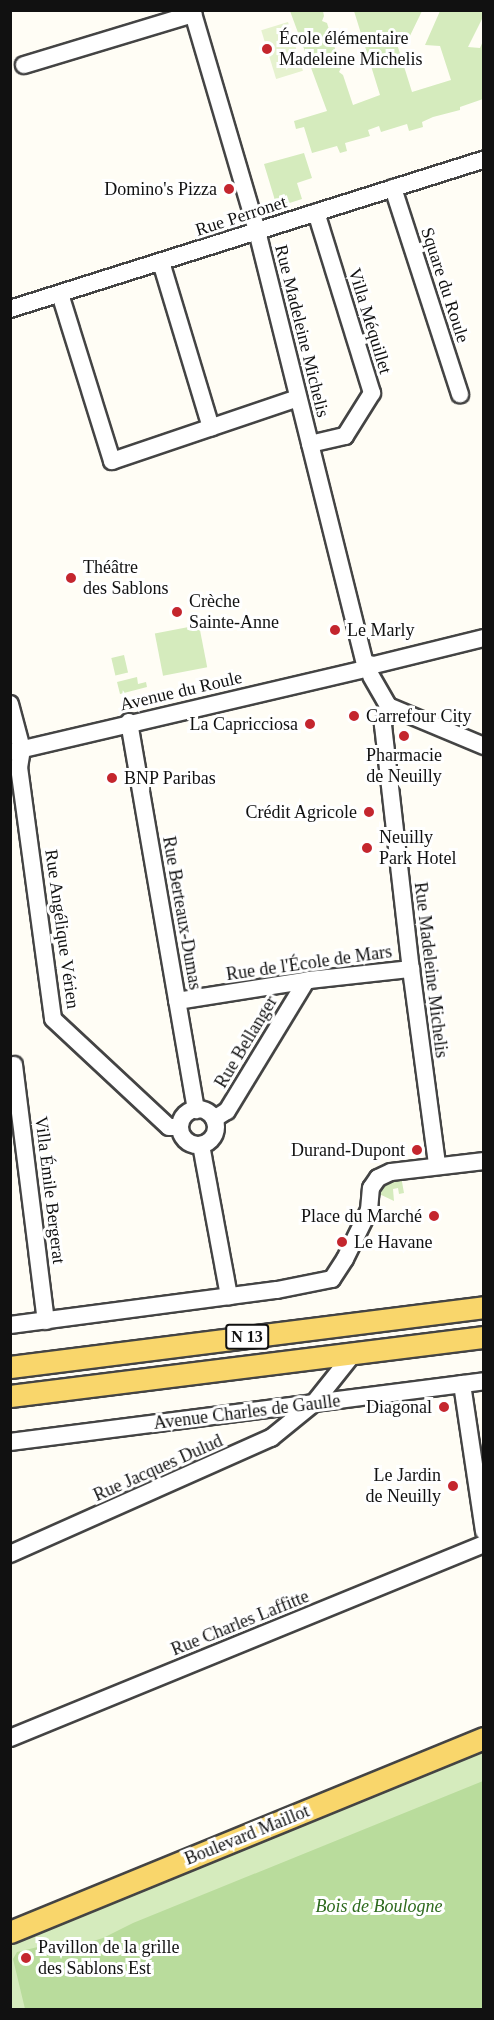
<!DOCTYPE html>
<meta charset="utf-8">
<style>
body{margin:0}
#map{position:relative;width:494px;height:2020px;overflow:hidden;background:#fffdf5;font-family:"Times New Roman",serif}
div>[style]{position:absolute}
.green>*{inset:0;background:#d5ebbd;transform-origin:0 0}
.forest>*{inset:0;background:#b9dc9c}
.pitch>*{inset:0;background:#e6f2cf;transform-origin:0 0}
.roads{filter:drop-shadow(2px 0 #444) drop-shadow(-2px 0 #444) drop-shadow(0 2px #444) drop-shadow(0 -2px #444)}
.minor>*{height:16px;margin:-8px;padding:0 8px;transform-origin:8px;border-radius:8px;background:#fff}
.minor>.ring{margin:-8px;padding:0;box-sizing:content-box;background:none;border:16px solid #fff;border-radius:50%}
.major>*{height:21px;margin:-10.5px;padding:0 10.5px;transform-origin:10.5px;border-radius:10.5px;background:#f9d66b}
.dots>*{width:16px;height:16px;translate:-50% -50%;box-sizing:border-box;border:3px solid #fff;border-radius:50%}
span{translate:-50% -50%;white-space:nowrap;text-align:center;line-height:1.15;-webkit-text-stroke:6px #fff;paint-order:stroke}
.shield-label span{padding:2px 4px;background:#fff;border:2px solid;border-radius:4px;-webkit-text-stroke-width:0}
.shield-label{font-size:16px;color:#111;font-weight:700}
.poi-label{font-size:18px;color:#111}
.left{translate:0 -50%;text-align:left}
.right{translate:-100% -50%;text-align:right}
.street-label{font-size:18px;color:#111}
.park-label{font-size:18px;color:#2f6b1f;font-style:italic}
.frame{position:absolute;inset:0;border:12px solid #111;pointer-events:none}
</style>
<div id="map">
<div class="green">
<i style="clip-path:polygon(290px 11px,323px 11px,324px 16px,322px 21px,327px 23px,341px 68px,339px 72px,343px 75px,353px 105px,380px 95px,354px 11px,422px 11px,406px 44px,397px 44px,412px 92px,451px 80px,440px 46px,425px 45px,440px 11px,483px 11px,483px 17px,468px 47px,480px 48px,483px 41px,483px 99px,460px 107px,460px 110px,433px 117px,422px 122px,423px 127px,409px 131px,407px 124px,381px 132px,379px 126px,368px 130px,370px 136px,345px 143px,347px 151px,340px 153px,337px 146px,312px 153px,304px 127px,296px 129px,294px 121px,327px 111px)"></i>
<i style="clip-path:polygon(304px 153px,312px 178px,297px 183px,302px 199px,277px 207px,264px 164px)"></i>
<i style="left:199px;top:625px;width:43px;height:45px;rotate:79deg"></i>
<i style="left:124px;top:655px;width:18px;height:13px;rotate:77deg"></i>
<i style="clip-path:polygon(137px 677px,138px 684px,146px 682px,147px 687px,120px 694px,117px 682px)"></i>
<i style="clip-path:polygon(401px 1176px,404px 1193px,399px 1194px,398px 1188px,393px 1189px,394px 1201px,375px 1192px,377px 1187px)"></i>
<i style="clip-path:polygon(483px 1752px,483px 2009px,11px 2009px,10px 1946px)"></i>
</div>
<div class="forest">
<i style="clip-path:polygon(483px 1781px,483px 2009px,25px 2009px,13px 1959px,17px 1952px,71px 1939px,77px 1946px,103px 1938px,133px 1923px)"></i>
</div>
<div class="pitch">
<i style="left:288px;top:22px;width:51px;height:28px;rotate:73deg"></i>
</div>
<div class="roads">
<div class="minor">
<i style="left:192px;top:10px;width:230px;rotate:73.6deg"></i>
<i style="left:257px;top:231px;width:445px;rotate:76deg"></i>
<i style="left:24px;top:65px;width:177px;rotate:-16.8deg"></i>
<i style="left:393px;top:188px;width:217px;rotate:72deg"></i>
<i style="left:161px;top:262px;width:173px;rotate:73.2deg"></i>
<i style="left:60px;top:294px;width:175px;rotate:72.7deg"></i>
<i style="left:112px;top:461px;width:196px;rotate:-18.7deg"></i>
<i style="left:10px;top:309px;width:497px;rotate:-17.5deg"></i>
<i style="left:310px;top:444px;width:36px;rotate:-13deg"></i>
<i style="left:345px;top:436px;width:51px;rotate:-57.9deg"></i>
<i style="left:372px;top:393px;width:189px;rotate:-107.2deg"></i>
<i style="left:365px;top:663px;width:9px;rotate:13deg"></i>
<i style="left:374px;top:665px;width:113px;rotate:-13.8deg"></i>
<i style="left:371px;top:676px;width:34px;rotate:60deg"></i>
<i style="left:10px;top:704px;width:47px;rotate:75.1deg"></i>
<i style="left:22px;top:749px;width:18px;rotate:99deg"></i>
<i style="left:19px;top:767px;width:254px;rotate:82.3deg"></i>
<i style="left:53px;top:1019px;width:158px;rotate:43deg"></i>
<i style="left:169px;top:1127px;width:11px"></i>
<i style="left:388px;top:706px;width:20px;rotate:105deg"></i>
<i style="left:383px;top:725px;width:246px;rotate:83.5deg"></i>
<i style="left:411px;top:969px;width:198px;rotate:82.4deg"></i>
<i style="left:388px;top:706px;width:104px;rotate:22.6deg"></i>
<i style="left:129px;top:722px;width:394px;rotate:80.2deg"></i>
<i style="left:11px;top:752px;width:359px;rotate:-13.2deg"></i>
<i style="left:177px;top:1001px;width:134px;rotate:-9deg"></i>
<i style="left:309px;top:980px;width:103px;rotate:-6.2deg"></i>
<i style="left:14px;top:1065px;width:258px;rotate:82.9deg"></i>
<i class="ring" style="left:180px;top:1109px;width:20px;height:20px"></i>
<i style="left:214px;top:1119px;width:15px;rotate:-32deg"></i>
<i style="left:227px;top:1111px;width:152px;rotate:-58.7deg"></i>
<i style="left:201px;top:1145px;width:154px;rotate:79.5deg"></i>
<i style="left:10px;top:1325px;width:269px;rotate:-7.5deg"></i>
<i style="left:277px;top:1290px;width:56px;rotate:-11.3deg"></i>
<i style="left:332px;top:1279px;width:24px;rotate:-57deg"></i>
<i style="left:345px;top:1259px;width:55px;rotate:-63.9deg"></i>
<i style="left:369px;top:1210px;width:22px;rotate:-85deg"></i>
<i style="left:371px;top:1188px;width:12px;rotate:-55deg"></i>
<i style="left:378px;top:1178px;width:14px;rotate:-25deg"></i>
<i style="left:391px;top:1172px;width:94px;rotate:-6.7deg"></i>
<i style="left:462px;top:1384px;width:149px;rotate:81.5deg"></i>
<i style="left:10px;top:1442px;width:478px;rotate:-7.3deg"></i>
<i style="left:10px;top:1554px;width:286px;rotate:-24deg"></i>
<i style="left:271px;top:1438px;width:55px;rotate:-39.1deg"></i>
<i style="left:314px;top:1403px;width:63px;rotate:-51.5deg"></i>
<i style="left:10px;top:1738px;width:512px;rotate:-22.26deg"></i>
</div>
<div class="major">
<i style="left:10px;top:1367px;width:478px;rotate:-7.2deg"></i>
<i style="left:10px;top:1396px;width:478px;rotate:-7.1deg"></i>
<i style="left:10px;top:1932px;width:512px;rotate:-22.26deg"></i>
</div>
</div>
<div class="dots">
<i style="left:267px;top:49px;background:#c4262e"></i>
<i style="left:229px;top:189px;background:#c4262e"></i>
<i style="left:71px;top:578px;background:#c4262e"></i>
<i style="left:177px;top:612px;background:#c4262e"></i>
<i style="left:335px;top:630px;background:#c4262e"></i>
<i style="left:354px;top:716px;background:#c4262e"></i>
<i style="left:310px;top:724px;background:#c4262e"></i>
<i style="left:404px;top:736px;background:#c4262e"></i>
<i style="left:112px;top:778px;background:#c4262e"></i>
<i style="left:369px;top:812px;background:#c4262e"></i>
<i style="left:367px;top:848px;background:#c4262e"></i>
<i style="left:417px;top:1150px;background:#c4262e"></i>
<i style="left:434px;top:1216px;background:#c4262e"></i>
<i style="left:342px;top:1242px;background:#c4262e"></i>
<i style="left:444px;top:1407px;background:#c4262e"></i>
<i style="left:453px;top:1486px;background:#c4262e"></i>
<i style="left:26px;top:1958px;background:#c4262e"></i>
</div>
<div class="shield-label">
<span style="left:247px;top:1337px">N 13</span>
</div>
<div class="poi-label">
<span class="left" style="left:279px;top:49px">École élémentaire<br>Madeleine Michelis</span>
<span class="right" style="left:217px;top:189px">Domino's Pizza</span>
<span class="left" style="left:83px;top:578px">Théâtre<br>des Sablons</span>
<span class="left" style="left:189px;top:612px">Crèche<br>Sainte-Anne</span>
<span class="left" style="left:347px;top:630px">Le Marly</span>
<span class="left" style="left:366px;top:716px">Carrefour City</span>
<span class="right" style="left:298px;top:724px">La Capricciosa</span>
<span style="left:404px;top:766px">Pharmacie<br>de Neuilly</span>
<span class="left" style="left:124px;top:778px">BNP Paribas</span>
<span class="right" style="left:357px;top:812px">Crédit Agricole</span>
<span class="left" style="left:379px;top:848px">Neuilly<br>Park Hotel</span>
<span class="right" style="left:405px;top:1150px">Durand-Dupont</span>
<span class="right" style="left:422px;top:1216px">Place du Marché</span>
<span class="left" style="left:354px;top:1242px">Le Havane</span>
<span class="right" style="left:432px;top:1407px">Diagonal</span>
<span class="right" style="left:441px;top:1486px">Le Jardin<br>de Neuilly</span>
<span class="left" style="left:38px;top:1958px">Pavillon de la grille<br>des Sablons Est</span>
</div>
<div class="street-label">
<span style="left:241px;top:216px;rotate:-18deg">Rue Perronet</span>
<span style="left:445px;top:285px;rotate:72deg">Square du Roule</span>
<span style="left:370px;top:321px;rotate:73deg">Villa Méquillet</span>
<span style="left:302px;top:331px;rotate:76deg">Rue Madeleine Michelis</span>
<span style="left:181px;top:691px;rotate:-13deg">Avenue du Roule</span>
<span style="left:182px;top:913px;rotate:80deg">Rue Berteaux-Dumas</span>
<span style="left:62px;top:929px;rotate:82deg">Rue Angélique Vérien</span>
<span style="left:309px;top:963px;rotate:-8deg">Rue de l'École de Mars</span>
<span style="left:431px;top:970px;rotate:83deg">Rue Madeleine Michelis</span>
<span style="left:246px;top:1042px;rotate:-59deg">Rue Bellanger</span>
<span style="left:50px;top:1190px;rotate:83deg">Villa Émile Bergerat</span>
<span style="left:247px;top:1412px;rotate:-7deg">Avenue Charles de Gaulle</span>
<span style="left:158px;top:1468px;rotate:-24deg">Rue Jacques Dulud</span>
<span style="left:240px;top:1623px;rotate:-22deg">Rue Charles Laffitte</span>
<span style="left:247px;top:1835px;rotate:-22deg">Boulevard Maillot</span>
</div>
<div class="park-label">
<span style="left:379px;top:1906px">Bois de Boulogne</span>
</div>
<div class="frame"></div>
</div>
